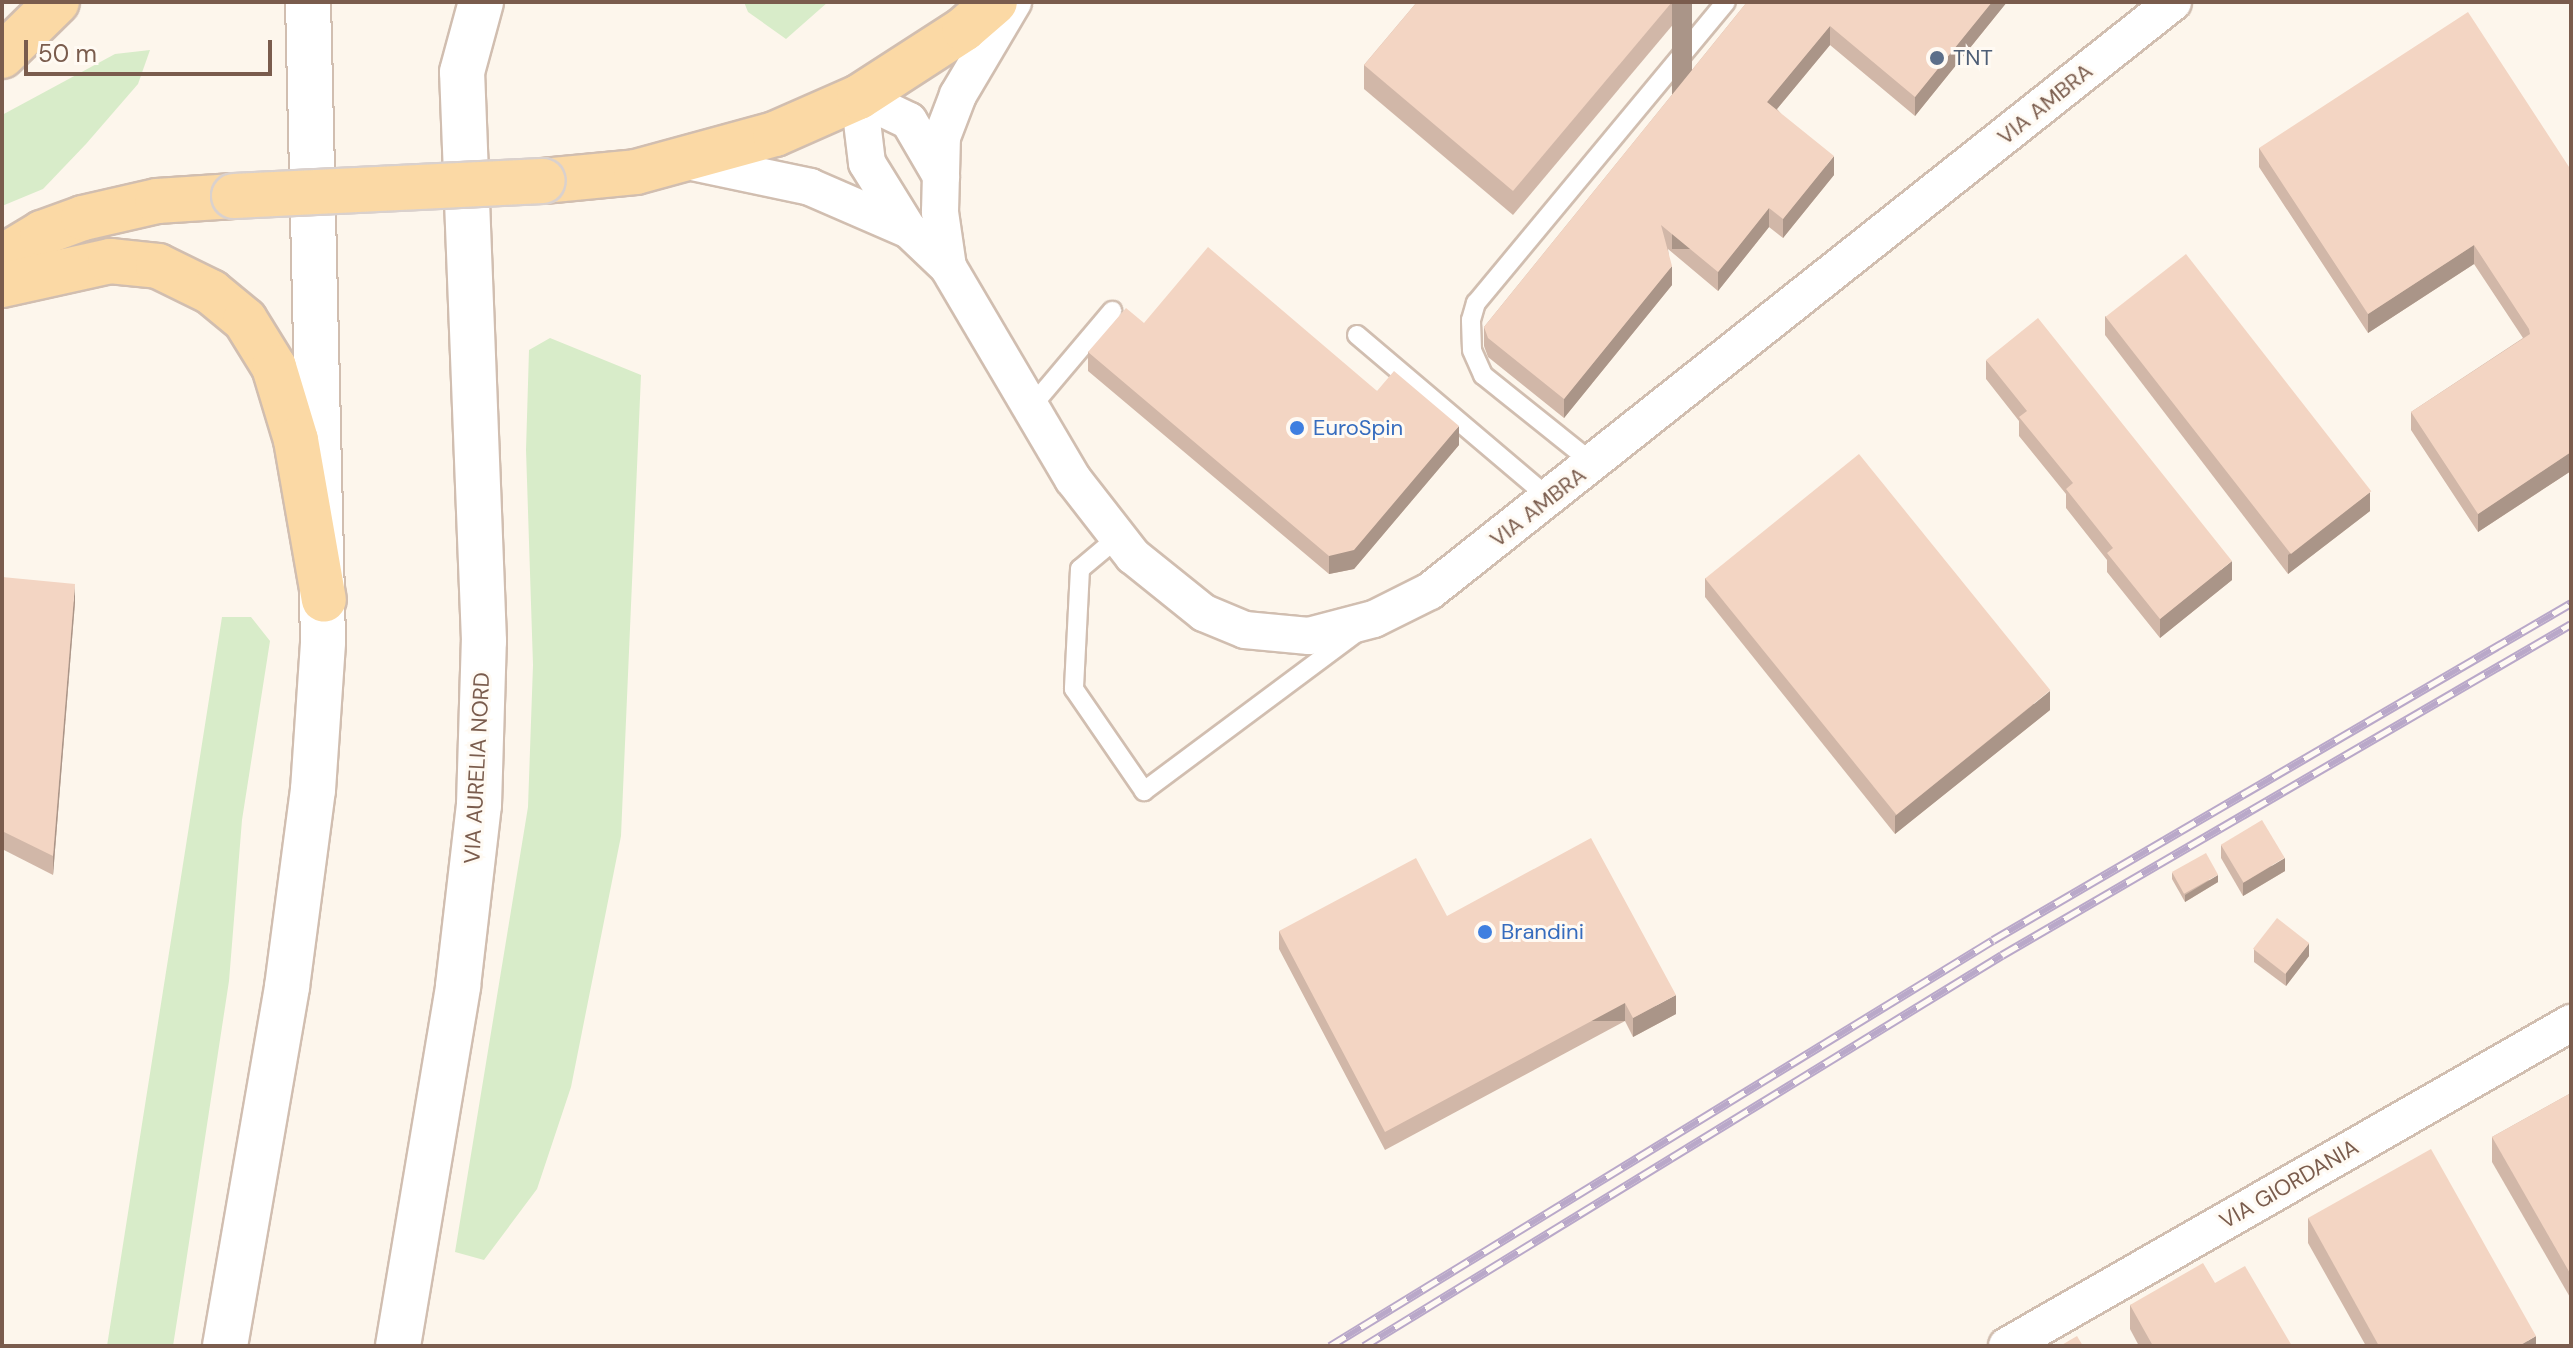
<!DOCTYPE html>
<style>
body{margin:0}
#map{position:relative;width:2573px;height:1348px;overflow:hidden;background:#fdf6ec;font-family:"DM Sans",sans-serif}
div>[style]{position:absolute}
.green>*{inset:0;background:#d8ecc9}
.roads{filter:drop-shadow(2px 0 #d1beb0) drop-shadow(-2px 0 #d1beb0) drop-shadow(0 2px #d1beb0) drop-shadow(0 -2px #d1beb0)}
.service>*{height:18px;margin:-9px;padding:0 9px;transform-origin:9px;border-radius:9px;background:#fff}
.minor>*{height:36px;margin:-18px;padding:0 18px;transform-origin:18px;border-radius:18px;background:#fff}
.secondary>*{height:44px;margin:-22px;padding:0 22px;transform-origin:22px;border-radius:22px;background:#fff}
.primary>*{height:44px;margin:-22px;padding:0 22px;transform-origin:22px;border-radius:22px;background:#fbd9a5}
.rail>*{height:9px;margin-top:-4.5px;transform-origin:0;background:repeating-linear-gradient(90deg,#fffaf3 0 18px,#b9a8c9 0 36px);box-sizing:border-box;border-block:2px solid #b9a8c9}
.bridges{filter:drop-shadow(2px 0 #dad1cd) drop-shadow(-2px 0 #dad1cd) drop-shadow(0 2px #dad1cd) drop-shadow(0 -2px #dad1cd)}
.primary-bridge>*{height:44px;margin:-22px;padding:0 22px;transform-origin:22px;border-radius:22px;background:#fbd9a5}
.wall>*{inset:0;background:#d1b7a8}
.shaded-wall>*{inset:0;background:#aa9588;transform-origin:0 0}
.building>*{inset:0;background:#f3d5c3;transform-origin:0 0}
.dots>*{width:22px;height:22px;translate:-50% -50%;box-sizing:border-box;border:4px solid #fffaf3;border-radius:50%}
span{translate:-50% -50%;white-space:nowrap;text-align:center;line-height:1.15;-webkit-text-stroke:6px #fffaf3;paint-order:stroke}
.service-label{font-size:22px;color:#4e5e75}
.left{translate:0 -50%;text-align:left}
.street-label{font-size:22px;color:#7a5c4d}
.shop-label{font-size:22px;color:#366cbe}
.frame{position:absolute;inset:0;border:4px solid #7a5c4d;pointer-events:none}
.scale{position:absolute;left:24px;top:40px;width:248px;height:36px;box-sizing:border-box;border:4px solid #7a5c4d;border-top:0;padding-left:10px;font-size:24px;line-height:28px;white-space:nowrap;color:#7a5c4d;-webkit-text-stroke:6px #fffaf3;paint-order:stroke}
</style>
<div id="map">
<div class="green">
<i style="clip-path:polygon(744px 2px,828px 2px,786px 39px,748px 12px)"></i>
<i style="clip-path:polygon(150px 50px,138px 84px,86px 144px,43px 189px,2px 206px,2px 115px,115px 54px)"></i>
<i style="clip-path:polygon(550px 338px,641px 375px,621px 836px,571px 1087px,537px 1189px,484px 1260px,455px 1252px,528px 807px,533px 665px,526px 450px,529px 350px)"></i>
<i style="clip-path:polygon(222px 617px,251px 617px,270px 641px,242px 820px,229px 981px,181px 1295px,173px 1346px,107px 1346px)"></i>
</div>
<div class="roads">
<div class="service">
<i style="left:1357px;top:335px;width:252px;rotate:40.3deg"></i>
<i style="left:1031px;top:407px;width:126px;rotate:-49.8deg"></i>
<i style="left:1594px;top:464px;width:142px;rotate:-141.3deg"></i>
<i style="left:1483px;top:375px;width:27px;rotate:-114deg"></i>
<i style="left:1472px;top:350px;width:30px;rotate:-92deg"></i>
<i style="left:1471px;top:320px;width:18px;rotate:-74deg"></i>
<i style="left:1476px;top:303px;width:391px;rotate:-50.3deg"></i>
<i style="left:1117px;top:538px;width:48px;rotate:140deg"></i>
<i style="left:1080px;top:569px;width:120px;rotate:92.9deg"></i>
<i style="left:1074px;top:689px;width:124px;rotate:55.5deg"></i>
<i style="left:1144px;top:791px;width:264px;rotate:-36.7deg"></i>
</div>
<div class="minor">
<i style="left:687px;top:161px;width:126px;rotate:11.9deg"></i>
<i style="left:810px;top:187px;width:108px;rotate:23.5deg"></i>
<i style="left:909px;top:230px;width:54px;rotate:43.5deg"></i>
<i style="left:948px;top:267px;width:246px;rotate:59.5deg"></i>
<i style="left:1073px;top:479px;width:98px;rotate:52.1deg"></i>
<i style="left:1133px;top:556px;width:91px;rotate:38.8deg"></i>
<i style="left:1204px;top:613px;width:44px;rotate:22.5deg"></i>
<i style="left:1245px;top:630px;width:64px;rotate:5.4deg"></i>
<i style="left:1309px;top:636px;width:67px;rotate:-14.7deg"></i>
<i style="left:1374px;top:619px;width:63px;rotate:-26.6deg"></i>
<i style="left:1430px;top:591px;width:948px;rotate:-38.4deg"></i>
<i style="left:906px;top:226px;width:74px;rotate:-121.8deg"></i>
<i style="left:867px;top:163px;width:66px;rotate:-96.9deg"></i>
<i style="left:859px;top:97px;width:55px;rotate:25.6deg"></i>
<i style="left:909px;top:121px;width:64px;rotate:59.8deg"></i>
<i style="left:948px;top:267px;width:56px;rotate:-98.3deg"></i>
<i style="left:940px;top:212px;width:75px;rotate:-88.5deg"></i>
<i style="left:942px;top:137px;width:45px;rotate:-69.1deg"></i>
<i style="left:958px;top:95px;width:108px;rotate:-59.4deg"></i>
<i style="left:2007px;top:1346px;width:650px;rotate:-29.8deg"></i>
</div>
<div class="secondary">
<i style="left:225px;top:1346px;width:364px;rotate:-80.2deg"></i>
<i style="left:287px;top:987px;width:199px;rotate:-82.5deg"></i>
<i style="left:313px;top:790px;width:148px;rotate:-86.1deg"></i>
<i style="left:323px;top:642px;width:640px;rotate:-91.34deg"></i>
<i style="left:398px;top:1346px;width:365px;rotate:-80.5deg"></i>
<i style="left:458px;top:986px;width:182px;rotate:-83.4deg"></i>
<i style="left:479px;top:805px;width:164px;rotate:-88.3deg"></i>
<i style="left:484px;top:641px;width:569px;rotate:-92.21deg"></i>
<i style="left:462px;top:72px;width:73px;rotate:-74.8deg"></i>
</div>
<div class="primary">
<i style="left:2px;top:56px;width:77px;rotate:-44.5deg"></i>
<i style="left:543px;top:181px;width:93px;rotate:-5.5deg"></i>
<i style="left:636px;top:172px;width:144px;rotate:-15.3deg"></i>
<i style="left:775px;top:134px;width:92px;rotate:-23.8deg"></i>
<i style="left:859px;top:97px;width:125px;rotate:-32.9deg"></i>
<i style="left:964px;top:29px;width:41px;rotate:-41.1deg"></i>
<i style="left:2px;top:257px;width:47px;rotate:-31deg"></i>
<i style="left:42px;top:233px;width:44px;rotate:-20.1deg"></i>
<i style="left:83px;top:218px;width:76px;rotate:-12.9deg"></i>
<i style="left:157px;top:201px;width:77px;rotate:-3.7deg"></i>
<i style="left:2px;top:285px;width:111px;rotate:-12.5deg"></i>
<i style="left:110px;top:261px;width:48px;rotate:5.9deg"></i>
<i style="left:158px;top:266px;width:59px;rotate:26.1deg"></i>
<i style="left:211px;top:292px;width:44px;rotate:39.5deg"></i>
<i style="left:245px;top:320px;width:55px;rotate:58.3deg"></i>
<i style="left:274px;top:367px;width:76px;rotate:73.2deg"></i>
<i style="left:296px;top:440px;width:162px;rotate:80.1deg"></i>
</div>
</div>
<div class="rail">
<i style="left:1330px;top:1346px;width:777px;rotate:-31.48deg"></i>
<i style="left:1993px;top:940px;width:669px;rotate:-30.24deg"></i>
<i style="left:1364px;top:1346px;width:748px;rotate:-31.5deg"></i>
<i style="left:2002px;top:955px;width:658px;rotate:-30.19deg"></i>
</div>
<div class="bridges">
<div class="primary-bridge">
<i style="left:234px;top:196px;width:309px;rotate:-2.8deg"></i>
</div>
</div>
<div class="wall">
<i style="clip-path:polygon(1417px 2px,1692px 2px,1513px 215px,1364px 89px,1364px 65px)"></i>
<i style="clip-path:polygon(1747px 2px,2007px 2px,1915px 116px,1830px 45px,1777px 109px,1834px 175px,1783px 238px,1769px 227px,1718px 291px,1668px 249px,1672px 285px,1564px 418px,1488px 357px,1484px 346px,1484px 327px)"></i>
<i style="clip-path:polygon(2259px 148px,2571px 170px,2571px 471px,2478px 532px,2411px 430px,2411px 412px,2523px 338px,2474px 264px,2368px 333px,2259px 167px)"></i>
<i style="clip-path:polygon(2105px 316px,2370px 511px,2288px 574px,2105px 335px)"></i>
<i style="clip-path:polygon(1144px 323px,1377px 391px,1459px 445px,1354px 569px,1329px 574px,1088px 371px,1088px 352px)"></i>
<i style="clip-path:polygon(1986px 360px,2232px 580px,2160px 638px,2107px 572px,2107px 560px,2066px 508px,2066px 494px,2019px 436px,2019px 421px,1986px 379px)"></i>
<i style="clip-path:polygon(2px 577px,75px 602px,53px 875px,2px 849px)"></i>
<i style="clip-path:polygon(1705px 578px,2050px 710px,1895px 834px,1705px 597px)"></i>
<i style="clip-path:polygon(2221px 845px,2285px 871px,2243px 896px,2221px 858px)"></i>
<i style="clip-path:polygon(2172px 873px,2218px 882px,2185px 902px,2172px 879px)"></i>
<i style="clip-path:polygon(1447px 916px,1676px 1014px,1633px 1037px,1625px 1021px,1385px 1150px,1279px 949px,1279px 931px)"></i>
<i style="clip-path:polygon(2254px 949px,2309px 956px,2286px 986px,2254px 962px)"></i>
<i style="clip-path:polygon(2571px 1093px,2571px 1299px,2492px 1162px,2492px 1137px)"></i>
<i style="clip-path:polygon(2308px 1218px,2536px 1346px,2366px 1346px,2308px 1243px)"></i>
<i style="clip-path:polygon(2215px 1283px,2292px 1346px,2139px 1346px,2130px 1329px,2130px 1305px)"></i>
</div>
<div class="shaded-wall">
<i style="left:1672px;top:2px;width:20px;height:247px"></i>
<i style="clip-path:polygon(1992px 2px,2007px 2px,1915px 116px,1915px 97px)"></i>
<i style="clip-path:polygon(1830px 26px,1830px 45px,1767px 121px,1767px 102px)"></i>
<i style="clip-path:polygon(1834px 156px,1834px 175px,1783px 238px,1783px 219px)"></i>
<i style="clip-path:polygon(1769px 208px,1769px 227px,1718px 291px,1718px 272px)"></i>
<i style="clip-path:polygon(2474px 245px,2474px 264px,2368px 333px,2368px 314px)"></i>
<i style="clip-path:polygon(1672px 266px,1672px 285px,1564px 418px,1564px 399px)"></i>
<i style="clip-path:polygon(1459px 426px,1459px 445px,1354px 569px,1329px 574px,1329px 556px)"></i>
<i style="clip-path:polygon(2571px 452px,2571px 471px,2478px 532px,2478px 514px)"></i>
<i style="clip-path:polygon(2370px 492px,2370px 511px,2288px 574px,2288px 555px)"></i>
<i style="clip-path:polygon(2232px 561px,2232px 580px,2160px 638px,2160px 619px)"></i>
<i style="clip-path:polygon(75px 584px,75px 602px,53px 875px,53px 856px)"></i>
<i style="clip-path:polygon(2050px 691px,2050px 710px,1895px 834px,1895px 816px)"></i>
<i style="clip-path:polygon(2285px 858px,2285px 871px,2243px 896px,2243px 883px)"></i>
<i style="clip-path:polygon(2218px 875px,2218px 882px,2185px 902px,2185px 895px)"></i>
<i style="clip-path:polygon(2309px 943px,2309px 956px,2286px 986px,2286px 973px)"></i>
<i style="clip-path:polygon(1676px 995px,1676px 1014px,1633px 1037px,1633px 1018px)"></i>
<i style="left:1625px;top:1003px;width:18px;height:272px;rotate:90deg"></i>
<i style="clip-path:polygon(2536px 1336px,2536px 1346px,2519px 1346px)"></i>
</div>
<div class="building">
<i style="clip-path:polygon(1417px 2px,1672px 2px,1513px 191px,1364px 65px)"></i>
<i style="clip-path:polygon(1747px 2px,1992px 2px,1915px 97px,1830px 26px,1767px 102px,1834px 156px,1783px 219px,1769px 208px,1718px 272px,1661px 225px,1672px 266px,1564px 399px,1488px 338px,1484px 327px)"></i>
<i style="clip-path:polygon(2468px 12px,2571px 170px,2571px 452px,2478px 514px,2411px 412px,2530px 334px,2529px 329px,2474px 245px,2368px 314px,2259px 148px)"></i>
<i style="clip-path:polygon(1208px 247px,1377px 391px,1394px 371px,1459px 426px,1354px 550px,1329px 556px,1088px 352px,1126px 308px,1144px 323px)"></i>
<i style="left:2186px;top:254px;width:301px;height:102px;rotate:52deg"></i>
<i style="clip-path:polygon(2038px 318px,2232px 561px,2160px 619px,2107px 553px,2113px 548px,2066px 489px,2073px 483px,2019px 417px,2027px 411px,1986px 360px)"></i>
<i style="left:1859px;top:454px;width:304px;height:198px;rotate:51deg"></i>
<i style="clip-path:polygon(2px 577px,75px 584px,53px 856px,2px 831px)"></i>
<i style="left:2262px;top:820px;width:44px;height:48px;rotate:59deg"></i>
<i style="clip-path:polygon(1591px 838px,1676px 995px,1633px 1018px,1625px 1003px,1385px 1132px,1279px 931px,1416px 858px,1447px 916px)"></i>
<i style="left:2206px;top:853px;width:25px;height:39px;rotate:61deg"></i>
<i style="left:2277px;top:918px;width:41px;height:39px;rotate:38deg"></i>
<i style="clip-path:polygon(2571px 1093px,2571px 1275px,2492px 1137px)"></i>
<i style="clip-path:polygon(2431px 1149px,2536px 1336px,2519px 1346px,2379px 1346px,2308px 1218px)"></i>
<i style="clip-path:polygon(2203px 1263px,2215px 1283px,2245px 1266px,2292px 1346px,2153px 1346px,2130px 1305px)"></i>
<i style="clip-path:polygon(2077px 1336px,2083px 1346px,2060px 1346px)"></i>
</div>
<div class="dots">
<i style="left:1937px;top:58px;background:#5c6f8a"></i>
<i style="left:1297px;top:428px;background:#3f7fe0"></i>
<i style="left:1485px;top:932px;background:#3f7fe0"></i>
</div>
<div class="service-label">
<span class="left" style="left:1953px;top:58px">TNT</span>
</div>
<div class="street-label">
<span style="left:2045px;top:104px;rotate:-39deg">VIA AMBRA</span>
<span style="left:1538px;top:507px;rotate:-38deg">VIA AMBRA</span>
<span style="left:477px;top:768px;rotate:-87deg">VIA AURELIA NORD</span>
<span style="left:2289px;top:1184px;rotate:-30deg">VIA GIORDANIA</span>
</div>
<div class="shop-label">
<span class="left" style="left:1313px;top:428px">EuroSpin</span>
<span class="left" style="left:1501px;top:932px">Brandini</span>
</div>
<div class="frame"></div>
<div class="scale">50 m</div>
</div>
